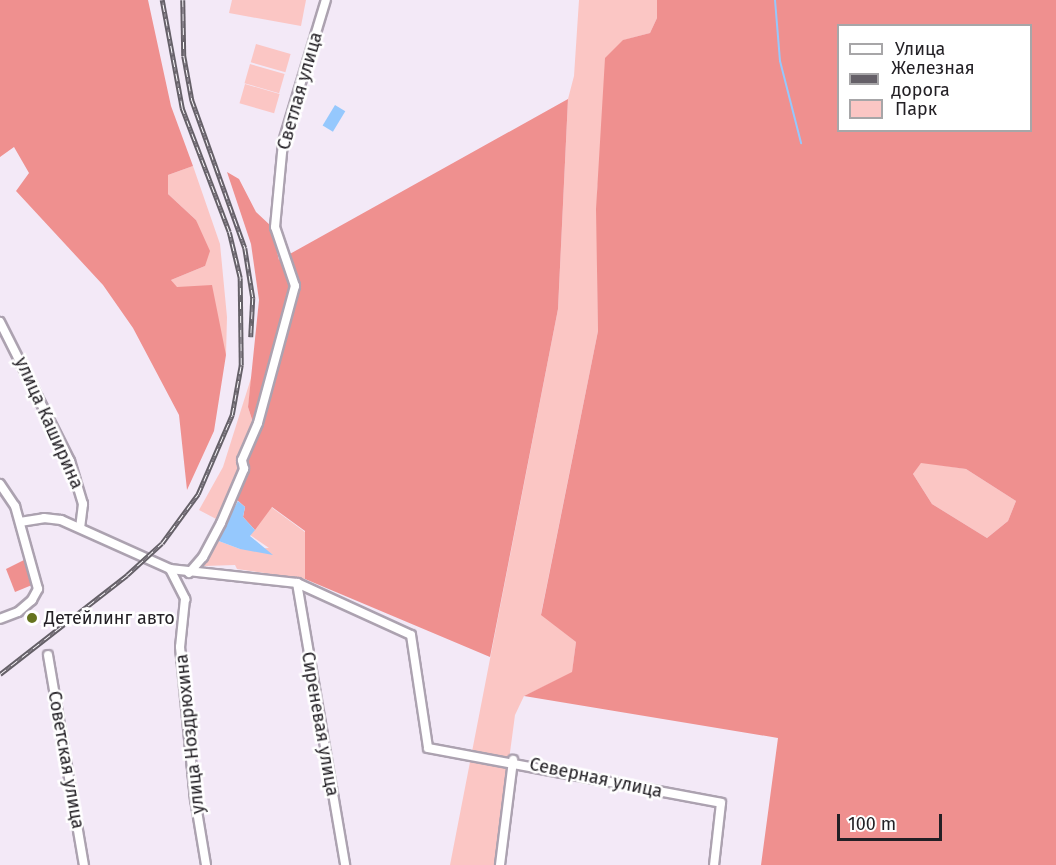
<!DOCTYPE html>
<meta charset="utf-8">
<style>
body{margin:0}
#map{position:relative;width:1056px;height:865px;overflow:hidden;background:#f3e9f7;font-family:"Fira Sans",sans-serif}
div>[style]{position:absolute}
.green>*{inset:0;background:#fbc6c4;transform-origin:0 0}
.forest>*{inset:0;background:#ef908f}
.water>*{inset:0;background:#95c8fd;transform-origin:0 0}
.stream>*{height:2px;margin:-1px;padding:0 1px;transform-origin:1px;border-radius:1px;background:#95c8fd}
.roads{filter:drop-shadow(2px 0 #aca2b0) drop-shadow(-2px 0 #aca2b0) drop-shadow(0 2px #aca2b0) drop-shadow(0 -2px #aca2b0)}
.minor>*{height:8px;margin:-4px;padding:0 4px;transform-origin:4px;border-radius:4px;background:#fff}
.rail>*{height:4.5px;margin-top:-2.25px;transform-origin:0;background:repeating-linear-gradient(90deg,#fff 0 7px,#656068 0 14px);box-sizing:border-box;border-block:2px solid #656068}
.dots>*{width:16px;height:16px;translate:-50% -50%;box-sizing:border-box;border:3px solid #fff;border-radius:50%}
span{translate:-50% -50%;white-space:nowrap;text-align:center;line-height:1.15;-webkit-text-stroke:5px #fff;paint-order:stroke}
.street-label{font-size:18px;color:#232025}
.poi-label{font-size:18px;color:#232025}
.left{translate:0 -50%;text-align:left}
.legend{position:absolute;left:837px;top:24px;width:195px;height:108px;box-sizing:border-box;background:#fff;border:2px solid #a7a6a8;margin:0;padding:8px 10px;list-style:none;font-size:18px;color:#232025}
.legend li{display:flex;align-items:center;gap:12px;height:30px}
.legend b{width:30px;border:2px solid #a7a6a8}
.scale{position:absolute;left:837px;top:814px;width:105px;height:27px;box-sizing:border-box;border:3px solid #232025;border-top:0;padding-left:8px;font-size:18px;line-height:21px;white-space:nowrap;color:#232025;-webkit-text-stroke:4px #fff;paint-order:stroke}
</style>
<div id="map">
<div class="green">
<i style="clip-path:polygon(232px 0,306px 0,301px 26px,229px 13px)"></i>
<i style="clip-path:polygon(579px 0,657px 0,657px 18px,650px 33px,624px 40px,597px 189px,598px 331px,541px 614px,576px 642px,572px 673px,524px 696px,515px 715px,495px 865px,450px 865px,558px 309px,568px 99px,574px 76px)"></i>
<i style="left:256px;top:44px;width:36px;height:19px;rotate:16deg"></i>
<i style="left:250px;top:64px;width:36px;height:20px;rotate:16deg"></i>
<i style="left:245px;top:84px;width:36px;height:20px;rotate:16deg"></i>
<i style="clip-path:polygon(193px 166px,220px 244px,227px 317px,226px 355px,171px 280px,205px 266px,196px 220px,168px 194px,168px 175px)"></i>
<i style="clip-path:polygon(252px 375px,248px 407px,254px 426px,238px 459px,239px 469px,220px 521px,199px 510px,223px 467px)"></i>
<i style="clip-path:polygon(921px 462px,966px 469px,1016px 501px,1008px 521px,987px 538px,932px 504px,913px 474px)"></i>
<i style="clip-path:polygon(271px 507px,305px 532px,305px 579px,237px 569px,235px 565px,205px 566px,196px 563px,216px 540px,240px 549px,269px 548px,250px 535px)"></i>
</div>
<div class="forest">
<i style="clip-path:polygon(0 0,148px 0,171px 106px,193px 166px,168px 175px,168px 194px,196px 220px,210px 251px,205px 266px,171px 280px,177px 287px,212px 285px,226px 355px,214px 431px,187px 490px,179px 415px,133px 328px,103px 285px,16px 191px,29px 173px,14px 147px,0 157px)"></i>
<i style="clip-path:polygon(evenodd,657px 0,1056px 0,1056px 865px,761px 865px,778px 738px,524px 696px,572px 672px,576px 642px,541px 615px,598px 331px,596px 209px,605px 58px,623px 40px,650px 33px,657px 18px,657px 0,838px 26px,1030px 26px,1030px 130px,838px 130px,838px 26px,657px 0,921px 463px,966px 469px,1016px 501px,1008px 521px,987px 538px,932px 504px,913px 474px,921px 463px)"></i>
<i style="clip-path:polygon(568px 99px,558px 309px,490px 657px,305px 579px,305px 531px,272px 507px,255px 530px,243px 517px,245px 507px,236px 499px,248px 472px,246px 460px,257px 435px,248px 407px,259px 300px,251px 244px,227px 172px,239px 179px,256px 212px,271px 226px,279px 260px)"></i>
<i style="clip-path:polygon(26px 559px,32px 585px,15px 592px,6px 569px)"></i>
</div>
<div class="water">
<i style="left:335px;top:105px;width:12px;height:24px;rotate:31deg"></i>
<i style="clip-path:polygon(238px 501px,245px 507px,243px 517px,255px 530px,250px 536px,273px 555px,240px 549px,216px 540px)"></i>
</div>
<div class="stream">
<i style="left:775px;top:0;width:61px;rotate:85.3deg"></i>
<i style="left:780px;top:61px;width:85px;rotate:75.6deg"></i>
</div>
<div class="roads">
<div class="minor">
<i style="left:0;top:322px;width:156px;rotate:63.3deg"></i>
<i style="left:70px;top:461px;width:45px;rotate:73.2deg"></i>
<i style="left:83px;top:504px;width:23px;rotate:97deg"></i>
<i style="left:0;top:484px;width:27px;rotate:56deg"></i>
<i style="left:15px;top:506px;width:86px;rotate:74.5deg"></i>
<i style="left:38px;top:589px;width:13px;rotate:119deg"></i>
<i style="left:32px;top:600px;width:18px;rotate:139deg"></i>
<i style="left:18px;top:612px;width:19px;rotate:159deg"></i>
<i style="left:20px;top:522px;width:24px;rotate:-9deg"></i>
<i style="left:44px;top:518px;width:17px;rotate:7deg"></i>
<i style="left:61px;top:520px;width:120px;rotate:24.2deg"></i>
<i style="left:170px;top:569px;width:128px;rotate:6.3deg"></i>
<i style="left:297px;top:583px;width:125px;rotate:24.5deg"></i>
<i style="left:411px;top:635px;width:114px;rotate:81.4deg"></i>
<i style="left:428px;top:748px;width:298px;rotate:10.6deg"></i>
<i style="left:721px;top:803px;width:62px;rotate:96.4deg"></i>
<i style="left:170px;top:569px;width:34px;rotate:63deg"></i>
<i style="left:185px;top:599px;width:48px;rotate:95.9deg"></i>
<i style="left:180px;top:647px;width:153px;rotate:84.4deg"></i>
<i style="left:195px;top:799px;width:67px;rotate:80.5deg"></i>
<i style="left:189px;top:573px;width:21px;rotate:-49deg"></i>
<i style="left:203px;top:557px;width:38px;rotate:-62deg"></i>
<i style="left:221px;top:523px;width:59px;rotate:-66.9deg"></i>
<i style="left:244px;top:469px;width:9px;rotate:-103deg"></i>
<i style="left:242px;top:460px;width:40px;rotate:-66.6deg"></i>
<i style="left:258px;top:423px;width:142px;rotate:-74.9deg"></i>
<i style="left:295px;top:286px;width:62px;rotate:-108.7deg"></i>
<i style="left:275px;top:227px;width:85px;rotate:-84.6deg"></i>
<i style="left:283px;top:142px;width:148px;rotate:-73.2deg"></i>
<i style="left:297px;top:583px;width:286px;rotate:80.3deg"></i>
<i style="left:48px;top:655px;width:213px;rotate:80.3deg"></i>
<i style="left:500px;top:865px;width:106px;rotate:-82.9deg"></i>
</div>
</div>
<div class="rail">
<i style="left:183px;top:0;width:56px;rotate:89deg"></i>
<i style="left:184px;top:56px;width:45px;rotate:79.7deg"></i>
<i style="left:192px;top:100px;width:157px;rotate:70.3deg"></i>
<i style="left:245px;top:248px;width:51px;rotate:80.9deg"></i>
<i style="left:253px;top:298px;width:39px;rotate:93deg"></i>
<i style="left:0;top:674px;width:161px;rotate:-37.9deg"></i>
<i style="left:127px;top:575px;width:47px;rotate:-42.4deg"></i>
<i style="left:162px;top:543px;width:61px;rotate:-53.7deg"></i>
<i style="left:198px;top:494px;width:86px;rotate:-66.7deg"></i>
<i style="left:232px;top:415px;width:51px;rotate:-79.8deg"></i>
<i style="left:241px;top:365px;width:87px;rotate:-90.7deg"></i>
<i style="left:240px;top:278px;width:47px;rotate:-103.4deg"></i>
<i style="left:229px;top:232px;width:133px;rotate:-110.8deg"></i>
<i style="left:182px;top:108px;width:110px;rotate:-100.5deg"></i>
</div>
<div class="dots">
<i style="left:32px;top:618px;background:#66731f"></i>
</div>
<div class="street-label">
<span style="left:300px;top:91px;rotate:-74deg">Светлая улица</span>
<span style="left:49px;top:423px;rotate:66deg">улица Каширина</span>
<span style="left:320px;top:724px;rotate:80deg">Сиреневая улица</span>
<span style="left:190px;top:734px;rotate:-96deg">улица Ноздрюхина</span>
<span style="left:66px;top:760px;rotate:80deg">Советская улица</span>
<span style="left:596px;top:778px;rotate:12deg">Северная улица</span>
</div>
<div class="poi-label">
<span class="left" style="left:44px;top:618px">Детейлинг авто</span>
</div>
<ul class="legend">
<li><b style="height:8px;background:#fff"></b>Улица</li>
<li><b style="height:8px;background:#656068"></b>Железная дорога</li>
<li><b style="height:16px;background:#fbc6c4"></b>Парк</li>
</ul>
<div class="scale">100 m</div>
</div>
